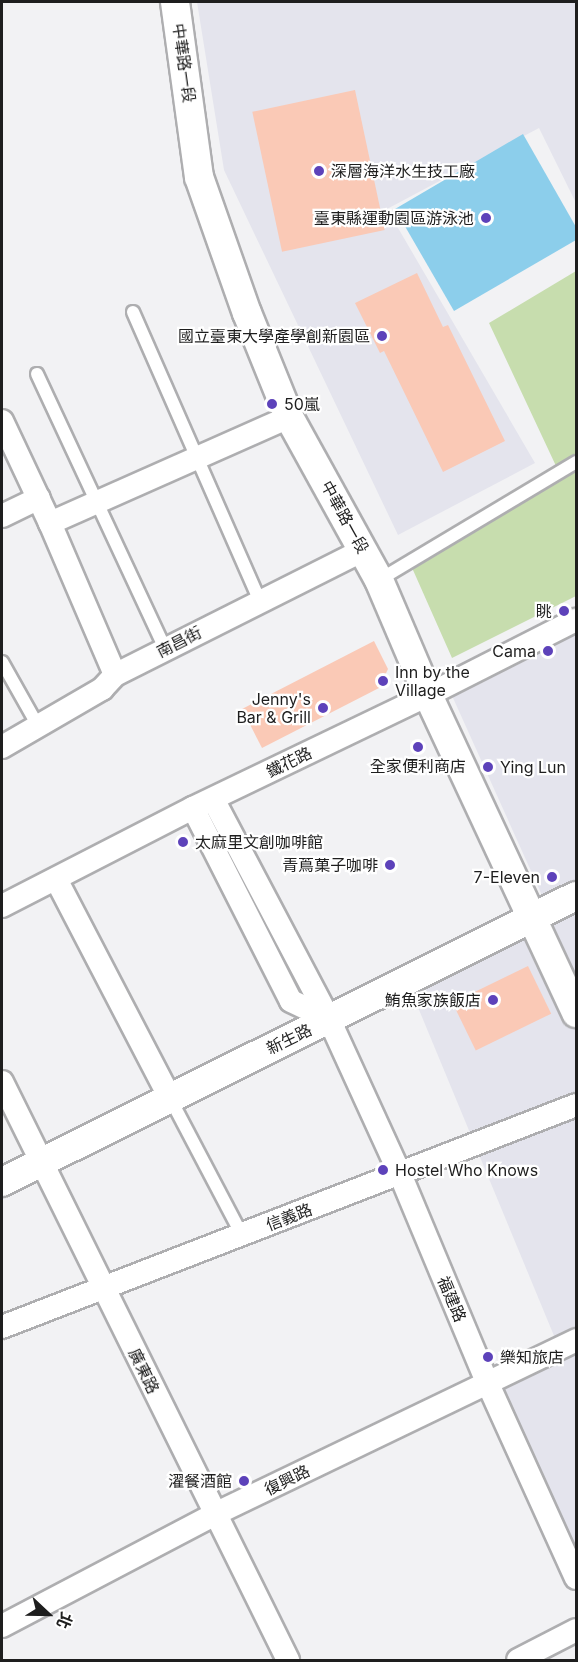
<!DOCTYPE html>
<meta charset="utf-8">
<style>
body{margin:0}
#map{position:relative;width:578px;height:1662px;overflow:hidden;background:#f2f2f4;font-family:Inter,"Noto Sans TC",sans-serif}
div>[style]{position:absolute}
.built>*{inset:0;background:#e4e4ed}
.green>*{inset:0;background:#c7ddae}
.water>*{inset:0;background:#8cceeb}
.building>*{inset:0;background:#fac9b6;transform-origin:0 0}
.roads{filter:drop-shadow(2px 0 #aeaeb0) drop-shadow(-2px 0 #aeaeb0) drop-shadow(0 2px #aeaeb0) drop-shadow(0 -2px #aeaeb0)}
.service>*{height:12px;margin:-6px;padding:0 6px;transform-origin:6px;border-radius:6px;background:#fff}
.minor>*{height:22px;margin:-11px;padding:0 11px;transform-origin:11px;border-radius:11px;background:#fff}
.tertiary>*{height:28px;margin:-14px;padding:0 14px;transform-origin:14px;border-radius:14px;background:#fff}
.dots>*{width:16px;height:16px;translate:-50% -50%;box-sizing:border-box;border:3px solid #fff;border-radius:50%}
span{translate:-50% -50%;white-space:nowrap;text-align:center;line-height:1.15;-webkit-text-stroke:4.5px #fff;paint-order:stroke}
.street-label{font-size:16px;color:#1e1e1e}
.poi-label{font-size:16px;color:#1e1e1e}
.left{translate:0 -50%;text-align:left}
.right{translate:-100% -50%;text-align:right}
.frame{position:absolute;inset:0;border:3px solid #1e1e1e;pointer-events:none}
.north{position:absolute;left:18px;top:1584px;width:60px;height:60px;-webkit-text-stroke:4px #fff;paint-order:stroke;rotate:112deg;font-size:16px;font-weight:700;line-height:24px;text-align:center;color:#1e1e1e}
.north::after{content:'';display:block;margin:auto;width:21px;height:27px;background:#1e1e1e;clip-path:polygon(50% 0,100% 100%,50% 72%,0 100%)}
</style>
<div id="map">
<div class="built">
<i style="clip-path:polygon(197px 2px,576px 2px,576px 203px,539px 128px,387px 209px,535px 463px,398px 535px,224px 170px)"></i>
<i style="clip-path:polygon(576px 624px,576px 1588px,481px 1379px,557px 1343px,410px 988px,554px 922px,449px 689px)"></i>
</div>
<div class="green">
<i style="clip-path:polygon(576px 271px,576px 596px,452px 658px,409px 561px,556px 466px,489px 323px)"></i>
</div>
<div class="water">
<i style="clip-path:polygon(523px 134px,576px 227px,576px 240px,454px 311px,395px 209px)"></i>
</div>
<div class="building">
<i style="left:355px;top:90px;width:143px;height:105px;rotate:78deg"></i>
<i style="clip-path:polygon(417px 273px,443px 327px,448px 325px,505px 441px,443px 472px,384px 351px,380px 353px,355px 303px)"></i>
<i style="clip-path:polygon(374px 641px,388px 669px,379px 688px,262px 748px,242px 709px)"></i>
<i style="left:528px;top:966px;width:53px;height:84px;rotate:64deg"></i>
</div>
<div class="roads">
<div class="service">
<i style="left:133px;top:312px;width:317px;rotate:66.3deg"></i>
<i style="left:37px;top:374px;width:303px;rotate:65deg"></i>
<i style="left:379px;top:580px;width:230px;rotate:-30.9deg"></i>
<i style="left:2px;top:662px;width:73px;rotate:60.6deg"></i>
<i style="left:170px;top:1098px;width:155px;rotate:62.3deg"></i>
</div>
<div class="minor">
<i style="left:2px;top:421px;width:113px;rotate:64.8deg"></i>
<i style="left:50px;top:523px;width:165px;rotate:66.8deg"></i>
<i style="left:2px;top:516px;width:41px;rotate:-25.9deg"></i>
<i style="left:50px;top:523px;width:261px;rotate:-23.9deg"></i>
<i style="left:2px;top:747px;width:116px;rotate:-30.1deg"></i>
<i style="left:102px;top:689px;width:19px;rotate:-47deg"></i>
<i style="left:115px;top:675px;width:279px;rotate:-26.7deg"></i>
<i style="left:213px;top:799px;width:249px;rotate:62.2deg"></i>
<i style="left:329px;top:1019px;width:170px;rotate:65.4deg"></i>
<i style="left:400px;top:1174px;width:228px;rotate:67.3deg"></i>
<i style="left:488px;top:1384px;width:213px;rotate:65.6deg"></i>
<i style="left:193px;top:808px;width:216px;rotate:63.1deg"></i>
<i style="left:291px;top:1001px;width:42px;rotate:25.3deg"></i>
<i style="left:56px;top:879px;width:247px;rotate:62.5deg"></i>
<i style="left:2px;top:906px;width:215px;rotate:-27.2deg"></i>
<i style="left:193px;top:808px;width:261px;rotate:-25.7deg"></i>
<i style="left:428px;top:695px;width:166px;rotate:-26.9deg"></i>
<i style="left:2px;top:1082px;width:645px;rotate:63.67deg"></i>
<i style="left:2px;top:1327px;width:615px;rotate:-21.14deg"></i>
<i style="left:2px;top:1626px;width:241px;rotate:-27.7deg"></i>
<i style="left:215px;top:1514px;width:401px;rotate:-25.7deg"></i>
<i style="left:518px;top:1660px;width:65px;rotate:-27.3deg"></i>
</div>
<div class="tertiary">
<i style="left:175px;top:2px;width:177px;rotate:82.2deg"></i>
<i style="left:199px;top:177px;width:144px;rotate:70.6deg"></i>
<i style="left:247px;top:313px;width:112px;rotate:68deg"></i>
<i style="left:289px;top:417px;width:186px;rotate:61.1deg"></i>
<i style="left:379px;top:580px;width:125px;rotate:66.9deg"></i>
<i style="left:428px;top:695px;width:351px;rotate:65deg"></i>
<i style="left:2px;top:1182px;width:641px;rotate:-26.49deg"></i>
</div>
</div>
<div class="dots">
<i style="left:319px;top:171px;background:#5d42ba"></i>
<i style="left:486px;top:218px;background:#5d42ba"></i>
<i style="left:382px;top:336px;background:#5d42ba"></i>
<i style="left:272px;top:404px;background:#5d42ba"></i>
<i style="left:564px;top:611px;background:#5d42ba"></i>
<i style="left:548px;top:651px;background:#5d42ba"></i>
<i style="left:383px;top:681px;background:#5d42ba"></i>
<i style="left:323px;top:708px;background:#5d42ba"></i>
<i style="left:418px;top:747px;background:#5d42ba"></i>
<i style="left:488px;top:767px;background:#5d42ba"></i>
<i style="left:183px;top:842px;background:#5d42ba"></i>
<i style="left:390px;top:865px;background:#5d42ba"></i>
<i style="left:552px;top:877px;background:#5d42ba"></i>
<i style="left:493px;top:1000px;background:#5d42ba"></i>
<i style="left:383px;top:1170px;background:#5d42ba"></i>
<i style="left:488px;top:1357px;background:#5d42ba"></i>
<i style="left:244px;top:1481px;background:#5d42ba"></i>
</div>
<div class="street-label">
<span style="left:184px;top:63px;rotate:82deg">中華路一段</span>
<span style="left:345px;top:517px;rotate:61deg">中華路一段</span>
<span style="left:179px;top:642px;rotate:-27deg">南昌街</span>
<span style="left:289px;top:762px;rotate:-26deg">鐵花路</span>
<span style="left:289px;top:1039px;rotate:-26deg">新生路</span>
<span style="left:289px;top:1217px;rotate:-21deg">信義路</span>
<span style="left:452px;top:1299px;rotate:67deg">福建路</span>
<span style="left:144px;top:1371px;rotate:64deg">廣東路</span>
<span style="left:287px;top:1480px;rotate:-26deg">復興路</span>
</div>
<div class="poi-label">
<span class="left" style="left:331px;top:171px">深層海洋水生技工廠</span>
<span class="right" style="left:474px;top:218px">臺東縣運動園區游泳池</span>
<span class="right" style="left:370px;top:336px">國立臺東大學產學創新園區</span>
<span class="left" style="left:284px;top:404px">50嵐</span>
<span class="right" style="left:552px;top:611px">眺</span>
<span class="right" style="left:536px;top:651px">Cama</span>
<span class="left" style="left:395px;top:681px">Inn by the<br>Village</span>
<span class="right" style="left:311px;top:708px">Jenny's<br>Bar &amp; Grill</span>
<span style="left:418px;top:766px">全家便利商店</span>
<span class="left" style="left:500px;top:767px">Ying Lun</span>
<span class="left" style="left:195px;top:842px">太麻里文創咖啡館</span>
<span class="right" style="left:378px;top:865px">青蔦菓子咖啡</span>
<span class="right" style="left:540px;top:877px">7-Eleven</span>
<span class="right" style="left:481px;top:1000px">鮪魚家族飯店</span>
<span class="left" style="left:395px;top:1170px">Hostel Who Knows</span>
<span class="left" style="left:500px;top:1357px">樂知旅店</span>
<span class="right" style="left:232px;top:1481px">濯餐酒館</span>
</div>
<div class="frame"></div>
<div class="north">北</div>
</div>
